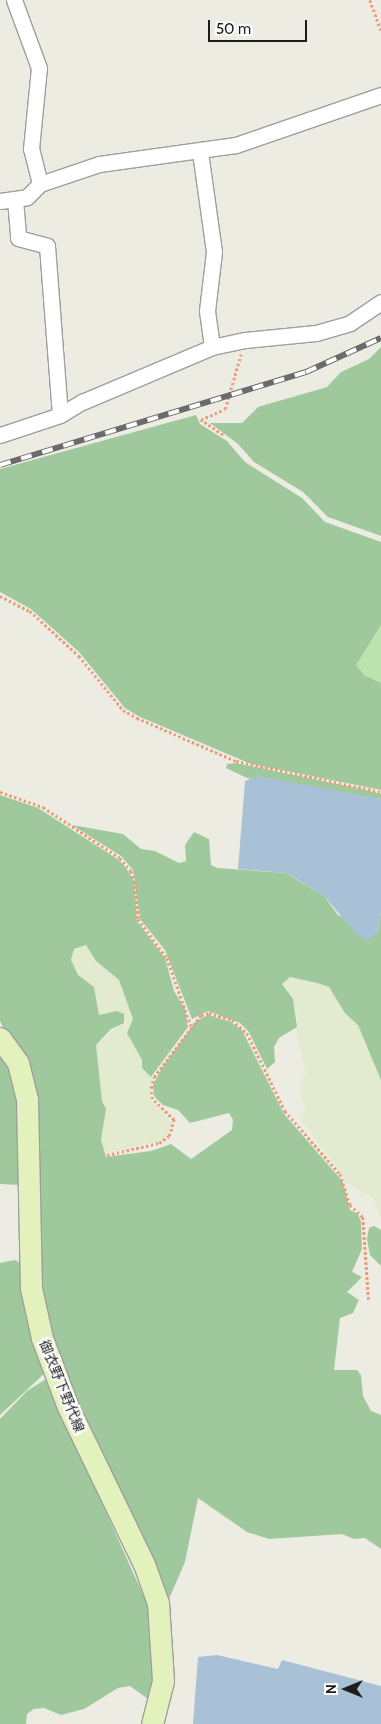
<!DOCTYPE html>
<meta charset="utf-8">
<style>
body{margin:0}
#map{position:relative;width:381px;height:1724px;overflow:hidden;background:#edece3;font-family:Cabin,"Noto Sans JP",sans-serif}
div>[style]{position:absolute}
.farmland>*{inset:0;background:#e2ead0}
.grass>*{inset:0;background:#bce2ae}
.forest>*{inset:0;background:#a0c89d}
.water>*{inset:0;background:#a8c1d6}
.path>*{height:2.5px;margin-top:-1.25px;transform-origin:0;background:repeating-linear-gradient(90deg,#ea9d77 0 2.5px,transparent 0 5px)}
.roads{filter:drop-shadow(1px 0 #9e9e9e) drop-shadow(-1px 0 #9e9e9e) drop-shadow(0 1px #9e9e9e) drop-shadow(0 -1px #9e9e9e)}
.street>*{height:15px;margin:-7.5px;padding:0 7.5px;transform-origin:7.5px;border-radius:7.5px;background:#fff}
.secondary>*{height:21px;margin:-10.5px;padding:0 10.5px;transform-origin:10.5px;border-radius:10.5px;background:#e3f2bc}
.rail>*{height:5.5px;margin-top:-2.75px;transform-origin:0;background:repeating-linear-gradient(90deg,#fff 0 11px,#6b6b6b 0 22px);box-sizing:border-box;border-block:1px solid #6b6b6b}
span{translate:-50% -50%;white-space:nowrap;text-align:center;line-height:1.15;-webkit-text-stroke:4.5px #fff;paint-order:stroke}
.street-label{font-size:14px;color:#1d1d1d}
.north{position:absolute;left:321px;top:1664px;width:50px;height:50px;-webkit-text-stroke:4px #fff;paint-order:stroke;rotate:270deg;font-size:14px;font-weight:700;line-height:20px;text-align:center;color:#1d1d1d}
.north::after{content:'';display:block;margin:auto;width:18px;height:22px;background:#1d1d1d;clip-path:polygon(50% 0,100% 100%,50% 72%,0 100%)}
.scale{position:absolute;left:208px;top:20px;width:99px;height:22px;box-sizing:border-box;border:2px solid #1d1d1d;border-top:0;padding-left:6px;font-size:15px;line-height:18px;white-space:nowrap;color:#1d1d1d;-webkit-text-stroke:4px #fff;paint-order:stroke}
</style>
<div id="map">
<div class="farmland">
<i style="clip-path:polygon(86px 945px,96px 961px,119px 980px,133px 1019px,127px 1033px,151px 1077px,154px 1076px,149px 1097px,172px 1123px,168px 1135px,159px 1141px,104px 1154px,101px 1140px,106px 1109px,102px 1101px,96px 1045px,116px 1028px,99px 1016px,94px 987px,77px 975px,71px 960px,74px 949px)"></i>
<i style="clip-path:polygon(290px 977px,329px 987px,358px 1025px,373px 1055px,381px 1080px,381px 1218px,373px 1198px,348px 1184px,301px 1120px,306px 1110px,298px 1087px,306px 1073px,297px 1036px,297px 1015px,293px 999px,282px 984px)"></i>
</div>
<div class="grass">
<i style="clip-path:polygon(381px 625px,381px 683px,364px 675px,355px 665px)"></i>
</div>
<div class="forest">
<i style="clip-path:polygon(381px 347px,381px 536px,328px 517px,303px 492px,254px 462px,238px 444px,210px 423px,242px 423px,258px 407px,327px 387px,341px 372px,369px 359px)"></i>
<i style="clip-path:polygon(196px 415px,200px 424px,227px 441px,245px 462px,302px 498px,325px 522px,381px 542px,381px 625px,356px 665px,364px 675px,381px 683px,381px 790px,251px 764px,138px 716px,125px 708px,79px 652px,31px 609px,0 592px,0 469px)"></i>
<i style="clip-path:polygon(236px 763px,370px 791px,381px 794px,381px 799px,247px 778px,226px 768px,227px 764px)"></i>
<i style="clip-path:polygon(0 795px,38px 808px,119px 860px,126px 868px,134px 881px,137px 921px,165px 958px,174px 991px,185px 1009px,188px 1027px,151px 1077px,142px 1068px,142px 1060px,127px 1033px,133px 1019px,119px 980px,96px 961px,86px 945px,74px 949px,71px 960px,78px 975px,94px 987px,99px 1015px,117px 1011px,124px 1014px,124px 1023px,111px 1029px,96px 1045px,102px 1101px,106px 1109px,101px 1140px,106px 1157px,151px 1151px,171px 1144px,191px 1159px,232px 1130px,233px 1120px,229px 1113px,190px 1123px,178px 1110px,163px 1105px,154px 1096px,153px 1085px,162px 1068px,196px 1021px,208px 1015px,231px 1022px,242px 1030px,284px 1114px,343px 1182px,350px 1210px,358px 1214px,361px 1222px,362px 1249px,352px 1272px,362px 1277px,347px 1292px,359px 1300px,353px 1313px,340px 1318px,334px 1370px,357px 1370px,361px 1375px,363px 1396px,371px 1411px,381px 1415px,381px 1549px,365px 1538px,354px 1539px,342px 1534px,269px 1539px,247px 1532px,198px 1498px,185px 1562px,169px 1599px,164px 1598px,73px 1405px,43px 1308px,34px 1172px,6px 1034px,0 1021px)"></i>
<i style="clip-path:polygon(72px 825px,123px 834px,141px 849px,155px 851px,179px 863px,186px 861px,185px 845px,194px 832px,209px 839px,211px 865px,217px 868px,286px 873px,324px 896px,338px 915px,377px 933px,381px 912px,381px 1080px,358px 1025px,345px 1013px,329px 987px,317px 983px,290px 977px,282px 984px,293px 999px,297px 1027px,279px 1038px,274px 1047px,275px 1062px,267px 1069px,249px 1032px,240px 1023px,208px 1011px,192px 1019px,165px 950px,140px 919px,133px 870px,121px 856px)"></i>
<i style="clip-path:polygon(0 1050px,14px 1071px,18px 1089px,20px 1185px,0 1184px)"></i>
<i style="clip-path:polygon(374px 1226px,381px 1230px,381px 1266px,370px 1255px,367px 1239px,369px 1228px)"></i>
<i style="clip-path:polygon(15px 1260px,22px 1264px,46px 1372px,0 1415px,0 1263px)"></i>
<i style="clip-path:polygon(46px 1379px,149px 1608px,155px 1678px,151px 1701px,130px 1686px,118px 1688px,84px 1709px,61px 1715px,44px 1708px,34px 1709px,27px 1714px,26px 1724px,0 1724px,0 1419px,27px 1391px)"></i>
</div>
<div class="water">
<i style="clip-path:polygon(257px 776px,381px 799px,381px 912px,377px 933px,373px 937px,366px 939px,357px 935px,324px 896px,295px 878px,286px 873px,238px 869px,245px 781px)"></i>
<i style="clip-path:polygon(217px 1655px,278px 1669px,282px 1660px,381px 1686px,381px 1724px,193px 1724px,198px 1657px)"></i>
</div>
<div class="path">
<i style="left:370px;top:0;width:32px;rotate:70deg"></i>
<i style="left:223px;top:435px;width:27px;rotate:-146deg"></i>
<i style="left:201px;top:420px;width:26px;rotate:-25deg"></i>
<i style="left:225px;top:409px;width:57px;rotate:-73.8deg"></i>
<i style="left:0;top:596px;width:34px;rotate:27deg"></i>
<i style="left:30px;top:611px;width:67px;rotate:42.6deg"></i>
<i style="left:79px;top:656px;width:70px;rotate:50.8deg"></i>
<i style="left:123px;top:710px;width:16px;rotate:30deg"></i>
<i style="left:137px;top:718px;width:108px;rotate:23.5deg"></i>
<i style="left:236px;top:761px;width:148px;rotate:12.1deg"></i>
<i style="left:0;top:792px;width:46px;rotate:19.2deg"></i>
<i style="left:43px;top:807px;width:92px;rotate:33.5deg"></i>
<i style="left:120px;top:858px;width:17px;rotate:50deg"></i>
<i style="left:131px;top:871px;width:11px;rotate:68deg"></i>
<i style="left:135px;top:881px;width:38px;rotate:85deg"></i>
<i style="left:138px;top:919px;width:49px;rotate:53.4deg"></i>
<i style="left:167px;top:958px;width:72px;rotate:70.6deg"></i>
<i style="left:107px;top:1155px;width:53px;rotate:-13deg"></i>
<i style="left:159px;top:1143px;width:12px;rotate:-35deg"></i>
<i style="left:169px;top:1136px;width:17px;rotate:-73deg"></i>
<i style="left:174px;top:1120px;width:30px;rotate:-136deg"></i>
<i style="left:152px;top:1099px;width:11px;rotate:-95deg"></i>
<i style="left:151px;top:1088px;width:11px;rotate:-75deg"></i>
<i style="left:154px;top:1077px;width:78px;rotate:-52.8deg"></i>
<i style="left:201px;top:1015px;width:8px;rotate:-14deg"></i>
<i style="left:209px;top:1013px;width:24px;rotate:17deg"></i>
<i style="left:232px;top:1020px;width:20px;rotate:41deg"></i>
<i style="left:247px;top:1033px;width:87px;rotate:64deg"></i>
<i style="left:285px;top:1111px;width:84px;rotate:48.9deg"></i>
<i style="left:340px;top:1174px;width:33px;rotate:72deg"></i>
<i style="left:350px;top:1205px;width:18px;rotate:43deg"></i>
<i style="left:363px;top:1217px;width:85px;rotate:86deg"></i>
</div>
<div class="roads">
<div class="street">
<i style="left:200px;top:152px;width:101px;rotate:82deg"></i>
<i style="left:214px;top:252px;width:59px;rotate:96.8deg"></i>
<i style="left:207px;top:311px;width:36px;rotate:82deg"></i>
<i style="left:40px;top:184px;width:62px;rotate:-18.7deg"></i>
<i style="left:99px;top:164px;width:138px;rotate:-7.9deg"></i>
<i style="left:236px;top:145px;width:153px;rotate:-19deg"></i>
<i style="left:15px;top:200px;width:38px;rotate:85deg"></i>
<i style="left:18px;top:238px;width:30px;rotate:15deg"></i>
<i style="left:47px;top:246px;width:169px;rotate:85.6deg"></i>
<i style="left:0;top:201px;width:27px;rotate:-8deg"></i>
<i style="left:27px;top:197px;width:18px;rotate:-45deg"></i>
<i style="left:40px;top:184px;width:36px;rotate:-104deg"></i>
<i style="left:31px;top:149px;width:81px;rotate:-84.4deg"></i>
<i style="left:39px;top:68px;width:72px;rotate:-110.2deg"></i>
<i style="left:0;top:435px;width:63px;rotate:-18.4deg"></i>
<i style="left:60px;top:415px;width:26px;rotate:-31deg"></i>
<i style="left:82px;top:402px;width:141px;rotate:-22.9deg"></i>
<i style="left:212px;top:347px;width:34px;rotate:-12deg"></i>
<i style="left:245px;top:340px;width:71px;rotate:-5.6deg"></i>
<i style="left:316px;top:333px;width:35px;rotate:-16deg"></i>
<i style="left:350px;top:323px;width:37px;rotate:-34deg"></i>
</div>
<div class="secondary">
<i style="left:0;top:1038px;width:31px;rotate:54deg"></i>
<i style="left:18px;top:1063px;width:37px;rotate:76deg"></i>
<i style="left:27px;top:1099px;width:189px;rotate:88.8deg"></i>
<i style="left:31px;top:1288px;width:51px;rotate:77.6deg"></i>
<i style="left:42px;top:1338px;width:74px;rotate:69.4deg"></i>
<i style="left:68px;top:1407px;width:174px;rotate:64.2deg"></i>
<i style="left:144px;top:1564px;width:41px;rotate:70.3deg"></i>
<i style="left:158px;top:1603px;width:78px;rotate:86.3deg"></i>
<i style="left:163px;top:1681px;width:44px;rotate:104.3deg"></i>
</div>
</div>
<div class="rail">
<i style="left:0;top:465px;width:320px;rotate:-16.9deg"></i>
<i style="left:306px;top:372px;width:82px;rotate:-24.4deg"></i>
</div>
<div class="street-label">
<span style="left:62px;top:1386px;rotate:68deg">御衣野下野代線</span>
</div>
<div class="north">N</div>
<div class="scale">50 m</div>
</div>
